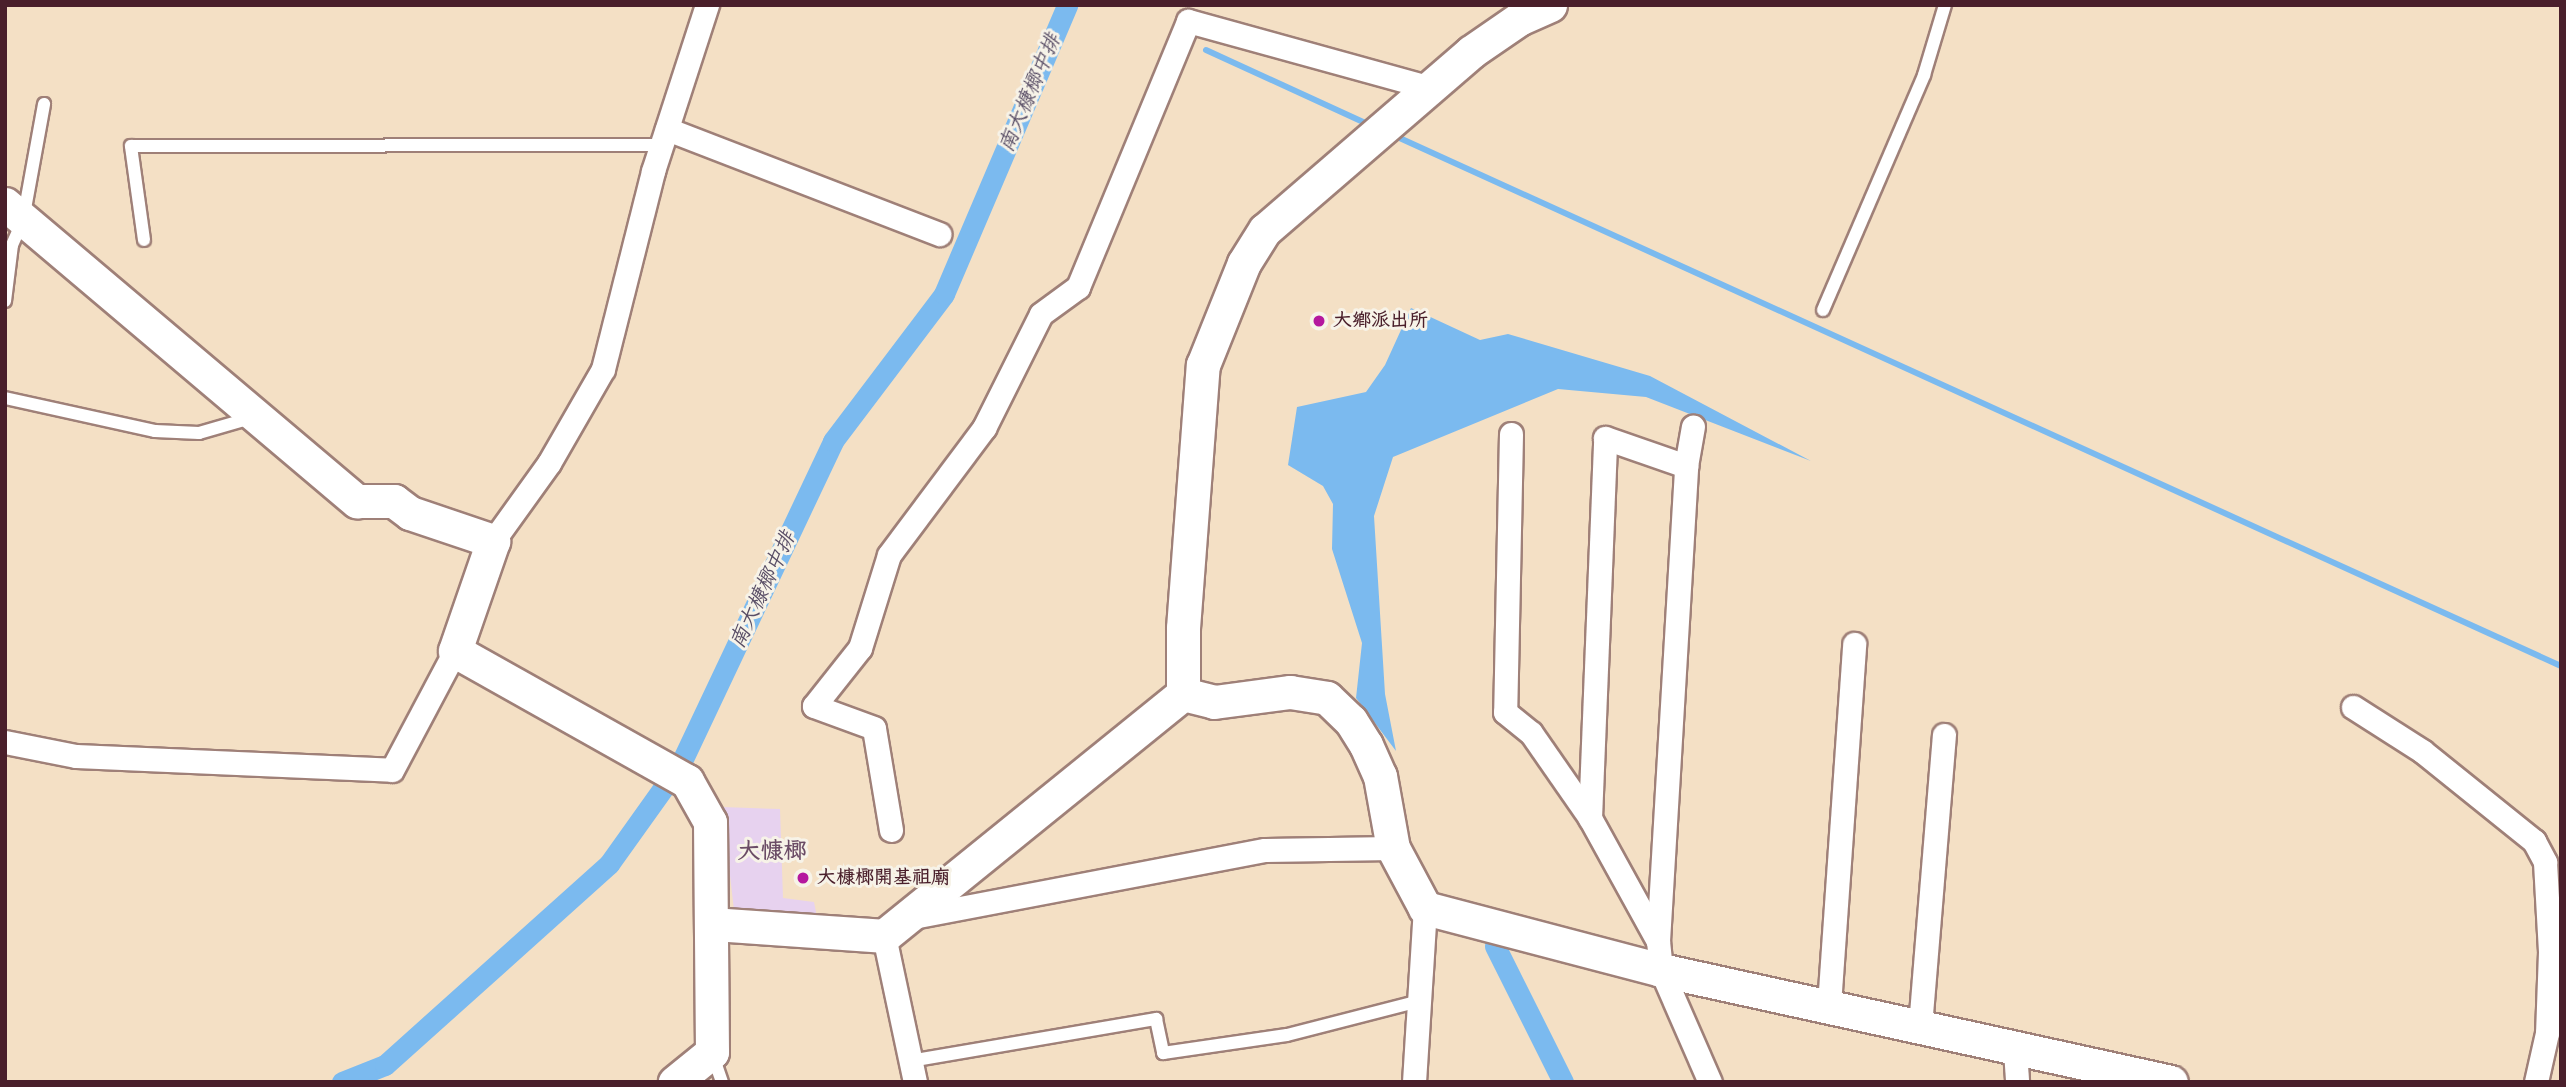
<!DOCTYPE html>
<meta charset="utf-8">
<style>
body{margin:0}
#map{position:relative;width:2566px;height:1087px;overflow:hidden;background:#f4e0c5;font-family:Pangolin,"LXGW WenKai TC",sans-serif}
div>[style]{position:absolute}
.built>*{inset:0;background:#e7d2ef}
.water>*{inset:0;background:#7bbaef}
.stream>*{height:6px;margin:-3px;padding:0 3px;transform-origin:3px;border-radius:3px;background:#7bbaef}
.canal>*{height:21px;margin:-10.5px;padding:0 10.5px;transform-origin:10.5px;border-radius:10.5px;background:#7bbaef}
.roads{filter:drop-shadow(2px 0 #9f8078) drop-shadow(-2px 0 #9f8078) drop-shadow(0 2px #9f8078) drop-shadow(0 -2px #9f8078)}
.lane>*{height:12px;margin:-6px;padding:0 6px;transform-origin:6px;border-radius:6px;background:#fff}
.street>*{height:23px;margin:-11.5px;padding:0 11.5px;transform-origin:11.5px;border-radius:11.5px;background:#fff}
.secondary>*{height:33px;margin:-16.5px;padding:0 16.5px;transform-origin:16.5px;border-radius:16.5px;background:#fff}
.dots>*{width:19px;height:19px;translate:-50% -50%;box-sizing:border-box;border:4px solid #f7f3e8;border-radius:50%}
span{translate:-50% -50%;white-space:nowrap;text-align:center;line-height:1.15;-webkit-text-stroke:6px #f7f3e8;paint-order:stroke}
.poi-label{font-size:19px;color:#4a1f2b;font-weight:700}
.left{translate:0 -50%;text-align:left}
.water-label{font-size:21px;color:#594e66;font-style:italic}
.quarter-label{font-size:23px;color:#6b4c66;font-weight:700}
.frame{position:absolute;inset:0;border:7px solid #4a1f2b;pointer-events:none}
</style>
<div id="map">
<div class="built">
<i style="clip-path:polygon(722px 807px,780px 809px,783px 898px,814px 902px,818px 922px,734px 910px)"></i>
</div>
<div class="water">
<i style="clip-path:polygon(1411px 308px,1480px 340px,1508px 334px,1650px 376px,1811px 461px,1646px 397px,1558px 389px,1393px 457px,1374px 516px,1385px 694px,1396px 751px,1356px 698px,1362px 643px,1332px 549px,1333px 504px,1323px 486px,1288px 465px,1297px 407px,1366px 392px,1385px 365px)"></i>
</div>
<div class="stream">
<i style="left:1206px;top:50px;width:180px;rotate:24.6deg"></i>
<i style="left:1393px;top:135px;width:1283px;rotate:24.45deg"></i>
</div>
<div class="canal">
<i style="left:1495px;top:946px;width:152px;rotate:63.4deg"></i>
<i style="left:342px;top:1082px;width:46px;rotate:-21.6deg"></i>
<i style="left:385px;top:1065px;width:301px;rotate:-41.9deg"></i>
<i style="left:609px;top:864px;width:124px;rotate:-54.5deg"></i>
<i style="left:681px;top:763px;width:356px;rotate:-64.7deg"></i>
<i style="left:833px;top:441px;width:184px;rotate:-52.9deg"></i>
<i style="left:944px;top:294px;width:314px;rotate:-66.9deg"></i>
</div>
<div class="roads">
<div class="lane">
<i style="left:144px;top:240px;width:95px;rotate:-97.9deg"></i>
<i style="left:131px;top:146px;width:531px;rotate:-0.11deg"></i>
<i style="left:5px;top:301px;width:56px;rotate:-82.9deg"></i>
<i style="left:12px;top:245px;width:27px;rotate:-66deg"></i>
<i style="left:23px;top:220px;width:118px;rotate:-79.7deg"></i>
<i style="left:1823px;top:310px;width:256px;rotate:-66.7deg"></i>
<i style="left:1924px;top:75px;width:73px;rotate:-73.3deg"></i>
<i style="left:5px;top:398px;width:154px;rotate:12.4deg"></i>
<i style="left:155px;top:431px;width:44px;rotate:2.6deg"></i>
<i style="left:199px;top:433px;width:54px;rotate:-16.1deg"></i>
<i style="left:713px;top:1056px;width:28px;rotate:71deg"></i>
<i style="left:910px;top:1061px;width:250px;rotate:-9.7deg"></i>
<i style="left:1156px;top:1019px;width:35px;rotate:78deg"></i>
<i style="left:1163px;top:1053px;width:125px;rotate:-8.3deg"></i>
<i style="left:1287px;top:1035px;width:136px;rotate:-14.4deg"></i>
</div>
<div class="street">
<i style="left:667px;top:129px;width:292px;rotate:21.1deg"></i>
<i style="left:1511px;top:434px;width:278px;rotate:91.2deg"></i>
<i style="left:1505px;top:712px;width:33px;rotate:39deg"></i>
<i style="left:1531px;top:733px;width:103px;rotate:55.2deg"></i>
<i style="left:1590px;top:818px;width:141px;rotate:61.1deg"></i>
<i style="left:1658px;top:941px;width:29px;rotate:84deg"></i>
<i style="left:1661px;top:970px;width:122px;rotate:66.4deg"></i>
<i style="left:493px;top:541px;width:96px;rotate:-54.3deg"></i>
<i style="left:549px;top:463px;width:108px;rotate:-60.1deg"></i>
<i style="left:603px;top:369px;width:204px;rotate:-75.8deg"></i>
<i style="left:653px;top:171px;width:175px;rotate:-72deg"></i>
<i style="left:2353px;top:707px;width:82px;rotate:32.5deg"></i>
<i style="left:2422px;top:751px;width:144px;rotate:38.8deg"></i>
<i style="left:2534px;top:841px;width:24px;rotate:62deg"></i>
<i style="left:2545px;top:862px;width:90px;rotate:86.8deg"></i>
<i style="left:2550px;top:952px;width:81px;rotate:92.1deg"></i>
<i style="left:2547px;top:1033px;width:50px;rotate:102.7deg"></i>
<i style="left:5px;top:742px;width:72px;rotate:11.2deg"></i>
<i style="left:76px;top:756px;width:316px;rotate:2.5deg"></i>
<i style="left:392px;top:770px;width:135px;rotate:-62.1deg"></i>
<i style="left:1590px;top:818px;width:380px;rotate:-87.7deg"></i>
<i style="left:1605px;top:438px;width:86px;rotate:19.1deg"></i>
<i style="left:891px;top:830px;width:103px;rotate:-99.5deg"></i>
<i style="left:874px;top:728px;width:64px;rotate:-159.9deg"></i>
<i style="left:814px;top:706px;width:74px;rotate:-51.6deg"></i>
<i style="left:860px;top:648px;width:97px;rotate:-72.7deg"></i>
<i style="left:889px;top:555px;width:159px;rotate:-53.2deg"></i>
<i style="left:984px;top:428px;width:127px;rotate:-63.4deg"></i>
<i style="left:1041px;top:314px;width:46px;rotate:-36.1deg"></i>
<i style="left:1078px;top:287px;width:288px;rotate:-67.5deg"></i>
<i style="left:1188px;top:21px;width:252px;rotate:15.4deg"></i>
<i style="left:913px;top:917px;width:358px;rotate:-10.8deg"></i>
<i style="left:1265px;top:850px;width:128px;rotate:-0.9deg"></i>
<i style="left:884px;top:936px;width:149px;rotate:78deg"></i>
<i style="left:1658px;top:941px;width:476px;rotate:-86.6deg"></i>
<i style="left:1686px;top:466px;width:40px;rotate:-80deg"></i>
<i style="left:1829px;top:1005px;width:362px;rotate:-86deg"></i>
<i style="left:1920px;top:1026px;width:292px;rotate:-85.3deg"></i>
<i style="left:2015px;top:1051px;width:31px;rotate:86deg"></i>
<i style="left:1414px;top:1082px;width:174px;rotate:-86.4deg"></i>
</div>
<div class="secondary">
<i style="left:5px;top:204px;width:461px;rotate:40.2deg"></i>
<i style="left:357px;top:501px;width:37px"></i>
<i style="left:394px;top:501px;width:20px;rotate:37deg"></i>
<i style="left:410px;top:513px;width:88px;rotate:18.6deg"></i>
<i style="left:493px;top:541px;width:116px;rotate:109.1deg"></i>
<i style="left:455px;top:651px;width:266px;rotate:29.3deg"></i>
<i style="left:687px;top:781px;width:47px;rotate:60.7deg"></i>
<i style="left:710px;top:822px;width:230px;rotate:89.5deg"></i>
<i style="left:712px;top:1052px;width:48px;rotate:141deg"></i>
<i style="left:1183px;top:694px;width:32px;rotate:14deg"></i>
<i style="left:1214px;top:702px;width:77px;rotate:-7.5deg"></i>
<i style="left:1290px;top:692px;width:37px;rotate:9deg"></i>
<i style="left:1327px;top:698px;width:33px;rotate:44deg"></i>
<i style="left:1351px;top:721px;width:28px;rotate:58deg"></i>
<i style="left:1366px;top:745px;width:34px;rotate:66deg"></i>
<i style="left:1380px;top:776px;width:73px;rotate:79.8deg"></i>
<i style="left:1393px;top:848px;width:68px;rotate:61.9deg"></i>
<i style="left:1425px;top:908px;width:244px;rotate:14.7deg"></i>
<i style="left:1661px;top:970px;width:522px;rotate:12.39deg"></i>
<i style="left:1183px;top:694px;width:66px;rotate:-90deg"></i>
<i style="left:1183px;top:628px;width:264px;rotate:-85.7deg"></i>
<i style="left:1203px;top:365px;width:110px;rotate:-68.1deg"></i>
<i style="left:1244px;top:263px;width:39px;rotate:-58deg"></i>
<i style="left:1265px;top:230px;width:272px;rotate:-40.8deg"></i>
<i style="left:1471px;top:52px;width:58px;rotate:-34.5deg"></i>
<i style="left:1519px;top:19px;width:34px;rotate:-24deg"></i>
<i style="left:713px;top:924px;width:171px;rotate:4deg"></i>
<i style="left:884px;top:936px;width:385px;rotate:-39deg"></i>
</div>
</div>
<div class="dots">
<i style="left:1319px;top:321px;background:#b5179e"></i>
<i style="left:803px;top:878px;background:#b5179e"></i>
</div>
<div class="poi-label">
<span class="left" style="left:1333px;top:321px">大鄉派出所</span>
<span class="left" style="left:817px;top:878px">大槺榔開基祖廟</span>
</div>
<div class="water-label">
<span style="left:1030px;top:93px;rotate:-67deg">南大槺榔中排</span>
<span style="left:763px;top:590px;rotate:-65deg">南大槺榔中排</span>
</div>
<div class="quarter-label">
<span style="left:772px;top:851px">大慷榔</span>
</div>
<div class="frame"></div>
</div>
